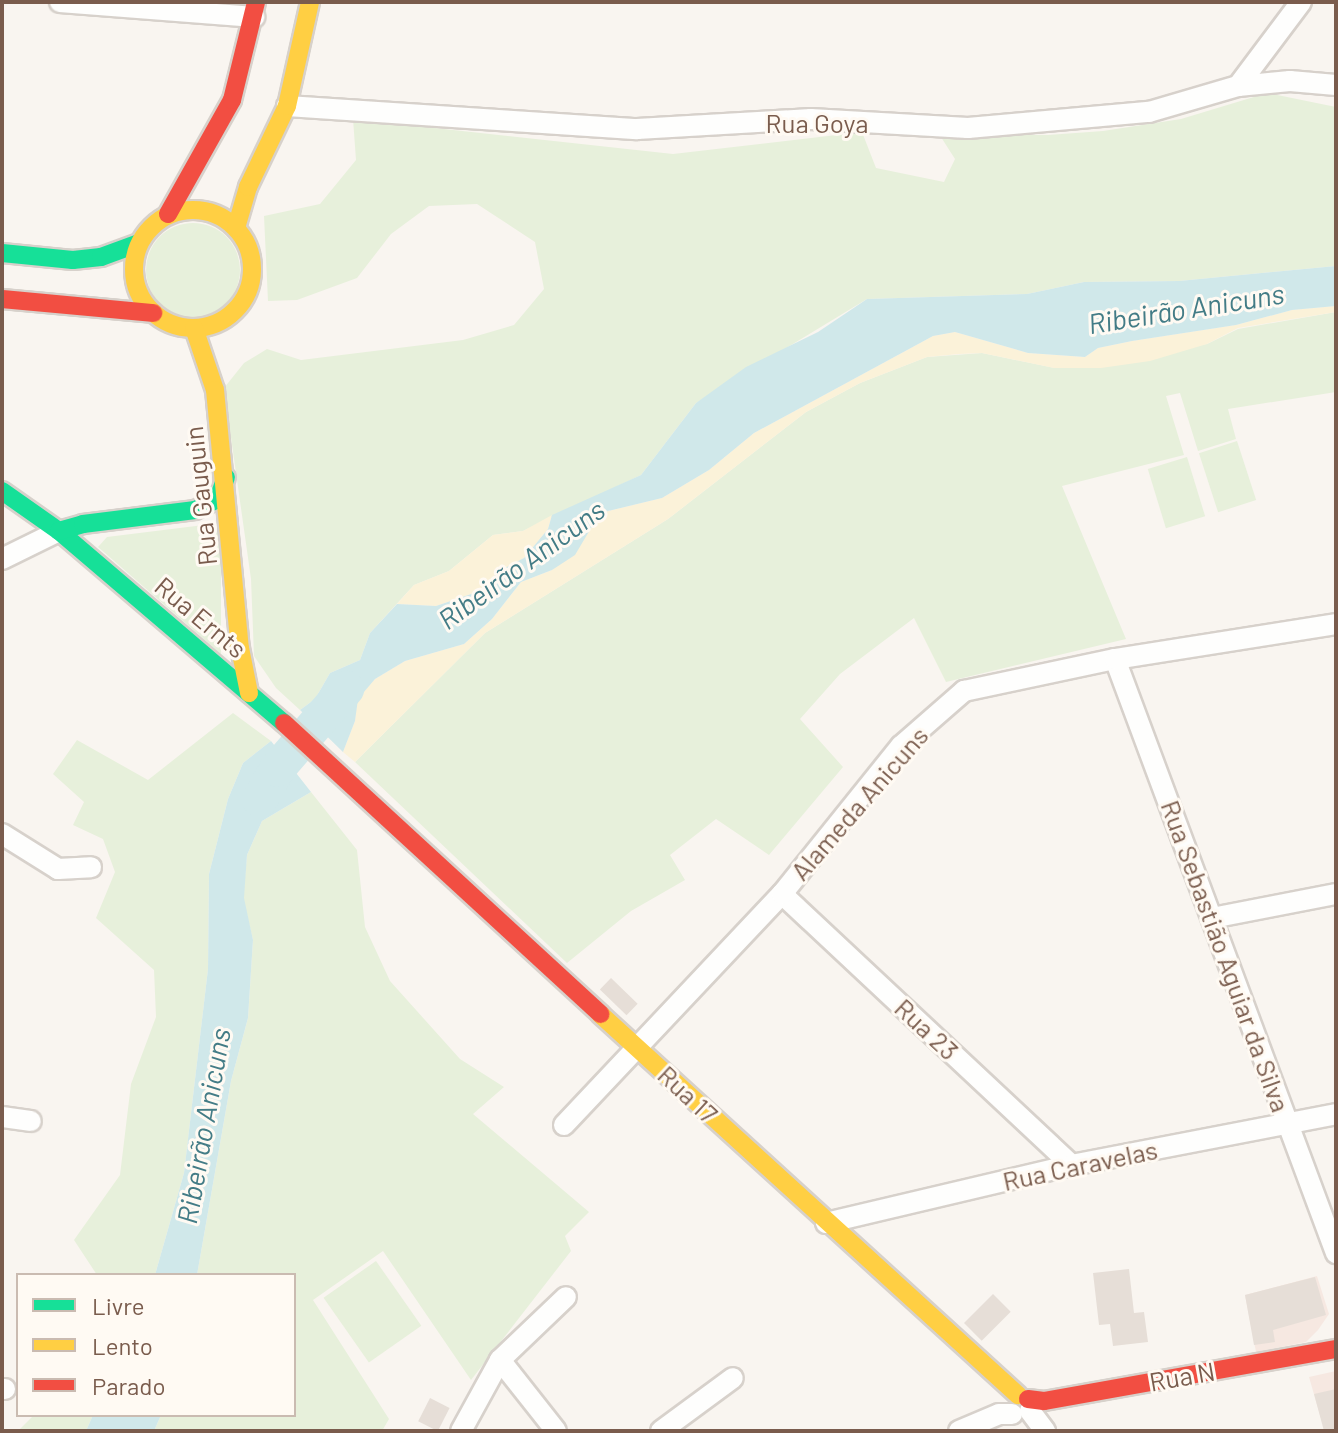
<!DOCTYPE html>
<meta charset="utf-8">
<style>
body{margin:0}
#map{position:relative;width:1338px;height:1433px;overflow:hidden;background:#f9f5f0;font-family:Barlow,sans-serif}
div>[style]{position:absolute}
.commercial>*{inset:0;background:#f6e8e1}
.green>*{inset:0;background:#e7f0db;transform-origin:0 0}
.round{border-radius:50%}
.sand>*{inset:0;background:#fbf2d9}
.water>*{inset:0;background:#d0e8ea}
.river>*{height:36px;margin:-18px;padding:0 18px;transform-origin:18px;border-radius:18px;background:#d0e8ea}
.building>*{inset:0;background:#e6ded7;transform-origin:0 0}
.roads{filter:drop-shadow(2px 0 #d7d1cb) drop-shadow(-2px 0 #d7d1cb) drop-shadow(0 2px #d7d1cb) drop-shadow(0 -2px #d7d1cb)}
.street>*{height:20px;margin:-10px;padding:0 10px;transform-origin:10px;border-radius:10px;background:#fefefd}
.fast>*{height:18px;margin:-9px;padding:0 9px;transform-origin:9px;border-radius:9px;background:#16e098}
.slow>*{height:18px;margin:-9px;padding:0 9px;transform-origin:9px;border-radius:9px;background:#ffcf43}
.slow>.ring{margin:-9px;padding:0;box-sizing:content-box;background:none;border:18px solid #ffcf43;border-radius:50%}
.jam>*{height:18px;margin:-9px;padding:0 9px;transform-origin:9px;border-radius:9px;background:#f24e42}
span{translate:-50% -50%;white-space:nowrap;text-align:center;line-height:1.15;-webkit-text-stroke:6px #fffaf3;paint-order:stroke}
.street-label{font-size:26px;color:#7a5c4d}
.water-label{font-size:28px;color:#437c86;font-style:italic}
.frame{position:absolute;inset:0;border:4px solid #7a5c4d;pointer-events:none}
.legend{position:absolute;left:16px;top:1273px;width:280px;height:144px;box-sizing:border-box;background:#fffaf3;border:2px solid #cabbb1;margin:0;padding:10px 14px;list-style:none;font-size:24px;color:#7a5c4d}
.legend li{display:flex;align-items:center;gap:16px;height:40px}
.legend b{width:40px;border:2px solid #cabbb1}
</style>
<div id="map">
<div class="commercial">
<i style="clip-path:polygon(1317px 1276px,1329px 1314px,1318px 1330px,1306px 1342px,1256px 1352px,1245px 1295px)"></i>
<i style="clip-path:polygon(1336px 1371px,1336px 1419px,1322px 1422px,1309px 1377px)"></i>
</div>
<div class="green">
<i style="clip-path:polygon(1267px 93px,1336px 107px,1336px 266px,1179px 281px,1084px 282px,1027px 294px,867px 299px,696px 403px,641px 475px,523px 531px,493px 535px,449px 571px,414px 585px,370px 633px,360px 660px,330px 673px,315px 699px,300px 710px,276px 688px,254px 656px,251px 579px,224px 388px,244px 363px,267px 349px,301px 360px,463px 340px,514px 325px,544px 289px,535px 242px,477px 204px,429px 206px,391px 234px,357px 278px,297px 300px,268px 301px,264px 216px,320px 204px,356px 160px,353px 119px,673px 154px,862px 132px,876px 168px,944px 182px,955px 159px,939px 134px,1048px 135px,1103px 131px,1181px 119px)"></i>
<i class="round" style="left:146px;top:223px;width:94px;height:94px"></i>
<i style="clip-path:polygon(1336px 312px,1336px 392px,1228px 409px,1236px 439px,1198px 451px,1180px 393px,1166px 396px,1184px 455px,1062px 486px,1126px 639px,946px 682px,914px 618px,840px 674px,800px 719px,843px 767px,769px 855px,716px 819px,670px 855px,685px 880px,631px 911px,567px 963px,355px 762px,485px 633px,668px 519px,806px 412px,860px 383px,927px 357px,982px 353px,1055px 368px,1207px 344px,1238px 329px)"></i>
<i style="left:1237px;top:441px;width:62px;height:40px;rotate:72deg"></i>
<i style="left:1187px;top:457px;width:62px;height:41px;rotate:73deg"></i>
<i style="clip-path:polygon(212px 524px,221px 533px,221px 654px,98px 547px,107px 537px)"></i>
<i style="clip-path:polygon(233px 713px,271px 741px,243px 763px,228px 799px,209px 874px,208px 969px,184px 1173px,155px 1275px,97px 1275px,74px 1240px,120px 1175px,131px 1084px,156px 1017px,154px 970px,96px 918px,115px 872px,103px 839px,73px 825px,84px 802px,53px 774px,77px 740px,148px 780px)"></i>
<i style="clip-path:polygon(311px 792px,357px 850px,365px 927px,390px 981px,460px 1059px,504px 1087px,473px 1114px,589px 1212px,565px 1236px,571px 1251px,471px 1380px,383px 1251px,313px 1300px,389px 1419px,382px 1431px,154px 1431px,161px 1415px,294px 1415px,294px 1275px,197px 1275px,231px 1081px,248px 1018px,253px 940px,243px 898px,247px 855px,262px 821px)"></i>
<i style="left:376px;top:1261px;width:79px;height:64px;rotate:55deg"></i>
<i style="clip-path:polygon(34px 1415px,93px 1415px,86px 1431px,18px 1431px)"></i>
</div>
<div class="sand">
<i style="clip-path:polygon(1336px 306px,1336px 312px,1238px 328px,1207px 344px,1150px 361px,1101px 368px,1054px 368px,982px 353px,959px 354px,927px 357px,860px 383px,806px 412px,668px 519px,485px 633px,355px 762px,343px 752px,355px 721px,357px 699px,375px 679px,405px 661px,464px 644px,492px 619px,521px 582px,552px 570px,587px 532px,600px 513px,662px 498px,709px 470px,754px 433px,933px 336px,955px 332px,1028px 353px,1085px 357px,1098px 348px,1132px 341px,1236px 325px,1292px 310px)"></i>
<i style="clip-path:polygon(552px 515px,548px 529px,524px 558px,500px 571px,480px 591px,436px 606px,397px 604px,414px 585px,449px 571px,493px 535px,523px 531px)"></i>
</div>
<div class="water">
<i style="clip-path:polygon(1336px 266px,1336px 306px,1292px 310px,1236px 325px,1132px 341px,1098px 348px,1085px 357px,1028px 353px,955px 332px,933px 336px,754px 433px,709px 470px,662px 498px,600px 513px,575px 555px,552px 570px,521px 582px,492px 619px,464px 644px,405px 661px,375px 679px,358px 699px,355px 721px,343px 752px,300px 710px,315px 699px,330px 673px,360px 660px,370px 633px,397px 604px,436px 606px,480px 591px,499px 571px,524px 558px,548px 529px,552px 515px,641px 475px,696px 403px,746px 367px,818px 332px,867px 299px,1027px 294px,1084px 282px,1179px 281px)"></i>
<i style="clip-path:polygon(271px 741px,311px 792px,262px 821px,247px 855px,244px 898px,253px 940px,248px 1018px,231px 1081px,197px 1275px,155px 1275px,184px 1173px,208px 969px,209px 874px,228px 799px,243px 763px)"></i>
<i style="clip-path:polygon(93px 1415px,161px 1415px,154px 1431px,86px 1431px)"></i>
</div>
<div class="river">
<i style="left:260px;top:799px;width:34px;rotate:-60deg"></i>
<i style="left:277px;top:769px;width:106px;rotate:-49.2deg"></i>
</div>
<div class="building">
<i style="left:611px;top:978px;width:37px;height:16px;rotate:44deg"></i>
<i style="clip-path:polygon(1129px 1269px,1134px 1313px,1144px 1312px,1148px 1342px,1113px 1346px,1110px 1324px,1099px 1325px,1093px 1273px)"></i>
<i style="clip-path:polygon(1315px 1277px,1326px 1315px,1273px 1330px,1275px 1342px,1254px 1345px,1245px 1295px)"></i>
<i style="left:993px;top:1294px;width:25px;height:41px;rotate:45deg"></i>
<i style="clip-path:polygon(1336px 1389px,1336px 1431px,1324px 1431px,1314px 1394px)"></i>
<i style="left:430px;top:1398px;width:22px;height:26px;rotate:27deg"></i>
</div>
<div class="roads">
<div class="street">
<i style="left:60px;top:2px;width:195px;rotate:4.4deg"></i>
<i style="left:1238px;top:86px;width:52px;rotate:-5.5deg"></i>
<i style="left:1290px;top:81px;width:46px;rotate:5deg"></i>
<i style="left:287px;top:106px;width:351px;rotate:3.8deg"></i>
<i style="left:637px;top:129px;width:174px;rotate:-3.3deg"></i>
<i style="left:811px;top:119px;width:157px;rotate:3.3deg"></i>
<i style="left:968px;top:128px;width:182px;rotate:-5.1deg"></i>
<i style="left:1149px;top:112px;width:93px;rotate:-16.3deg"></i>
<i style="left:1238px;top:86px;width:105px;rotate:-53.1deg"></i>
<i style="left:2px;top:559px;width:64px;rotate:-26.2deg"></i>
<i style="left:1115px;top:659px;width:634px;rotate:69.59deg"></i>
<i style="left:2px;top:834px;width:66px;rotate:32deg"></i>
<i style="left:58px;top:869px;width:33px;rotate:-3deg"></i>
<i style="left:782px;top:894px;width:397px;rotate:43.1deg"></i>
<i style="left:1212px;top:918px;width:126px;rotate:-11deg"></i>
<i style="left:2px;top:1117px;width:29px;rotate:8deg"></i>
<i style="left:564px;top:1125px;width:318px;rotate:-46.7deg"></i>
<i style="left:782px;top:894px;width:190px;rotate:-51.2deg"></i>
<i style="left:901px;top:746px;width:84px;rotate:-41.1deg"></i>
<i style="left:964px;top:691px;width:154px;rotate:-12deg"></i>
<i style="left:1115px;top:659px;width:224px;rotate:-9deg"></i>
<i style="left:826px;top:1223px;width:253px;rotate:-13.3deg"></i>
<i style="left:1072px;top:1165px;width:269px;rotate:-10.9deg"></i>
<i style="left:500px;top:1360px;width:90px;rotate:51.7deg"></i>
<i style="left:2px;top:1389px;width:3px"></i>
<i style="left:1030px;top:1411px;width:25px;rotate:53deg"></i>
<i style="left:461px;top:1431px;width:81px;rotate:-61.2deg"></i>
<i style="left:500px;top:1360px;width:91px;rotate:-43.7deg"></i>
<i style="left:661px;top:1431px;width:89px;rotate:-36.4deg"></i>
<i style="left:959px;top:1431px;width:43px;rotate:-23deg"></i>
<i style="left:999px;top:1414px;width:13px"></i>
</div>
<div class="fast">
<i style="left:2px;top:253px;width:71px;rotate:5.6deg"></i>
<i style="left:73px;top:260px;width:28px;rotate:-6deg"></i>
<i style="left:101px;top:257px;width:40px;rotate:-20.2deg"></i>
<i style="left:2px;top:491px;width:70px;rotate:35.1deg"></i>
<i style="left:59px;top:531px;width:296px;rotate:40.5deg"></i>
<i style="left:59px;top:531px;width:25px;rotate:-16deg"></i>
<i style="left:83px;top:524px;width:113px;rotate:-7.1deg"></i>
<i style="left:195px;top:510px;width:25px;rotate:-26deg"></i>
<i style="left:218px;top:499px;width:23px;rotate:-70deg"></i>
</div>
<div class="slow">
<i class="ring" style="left:134px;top:210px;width:100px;height:100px"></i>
<i style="left:236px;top:228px;width:43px;rotate:-73.7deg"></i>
<i style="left:248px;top:187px;width:90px;rotate:-64.3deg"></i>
<i style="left:287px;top:106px;width:107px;rotate:-77.5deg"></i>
<i style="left:194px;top:328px;width:65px;rotate:71.3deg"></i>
<i style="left:215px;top:390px;width:259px;rotate:84.5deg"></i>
<i style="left:240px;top:648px;width:46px;rotate:78.7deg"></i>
<i style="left:600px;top:1014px;width:566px;rotate:42.35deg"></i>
</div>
<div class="jam">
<i style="left:168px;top:214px;width:131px;rotate:-60.7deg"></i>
<i style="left:232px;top:100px;width:101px;rotate:-76.2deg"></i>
<i style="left:2px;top:299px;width:152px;rotate:5.3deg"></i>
<i style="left:284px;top:723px;width:430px;rotate:42.6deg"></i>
<i style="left:1028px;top:1399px;width:16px;rotate:7deg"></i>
<i style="left:1044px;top:1401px;width:297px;rotate:-10.1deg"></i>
</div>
</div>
<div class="street-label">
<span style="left:817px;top:123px">Rua Goya</span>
<span style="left:200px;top:496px;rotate:-96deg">Rua Gauguin</span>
<span style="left:201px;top:617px;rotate:40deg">Rua Ernts</span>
<span style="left:859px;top:803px;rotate:-49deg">Alameda Anicuns</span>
<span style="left:1226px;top:956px;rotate:70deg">Rua Sebastião Aguiar da Silva</span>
<span style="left:927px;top:1029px;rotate:43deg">Rua 23</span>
<span style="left:688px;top:1094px;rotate:43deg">Rua 17</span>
<span style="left:1080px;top:1165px;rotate:-12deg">Rua Caravelas</span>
<span style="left:1182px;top:1376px;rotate:-10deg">Rua N</span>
</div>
<div class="water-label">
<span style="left:1186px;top:308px;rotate:-9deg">Ribeirão Anicuns</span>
<span style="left:521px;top:564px;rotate:-36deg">Ribeirão Anicuns</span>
<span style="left:203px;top:1126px;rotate:-80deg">Ribeirão Anicuns</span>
</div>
<div class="frame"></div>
<ul class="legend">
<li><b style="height:10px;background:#16e098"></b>Livre</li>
<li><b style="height:10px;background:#ffcf43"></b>Lento</li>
<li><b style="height:10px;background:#f24e42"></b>Parado</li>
</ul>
</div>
